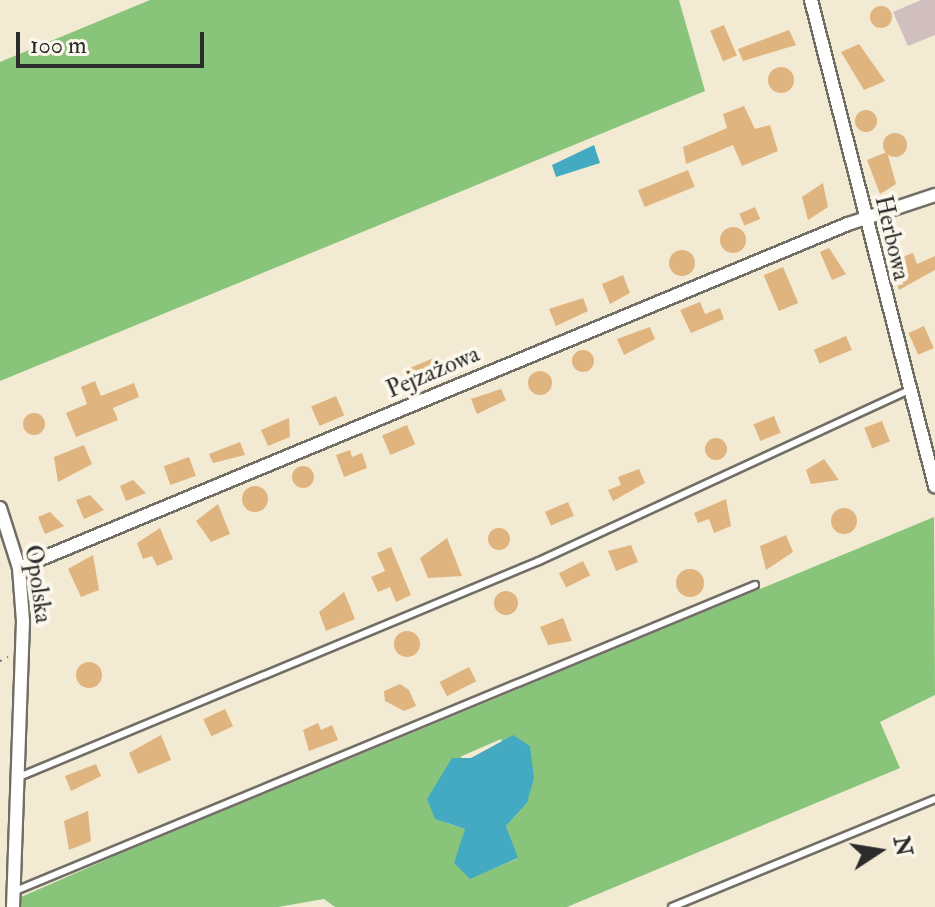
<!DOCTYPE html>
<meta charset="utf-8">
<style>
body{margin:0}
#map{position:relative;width:935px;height:907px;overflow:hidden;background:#f3ead3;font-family:"IM FELL Double Pica",serif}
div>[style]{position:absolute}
.industrial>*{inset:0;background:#d1bfbf}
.green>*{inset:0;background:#88c57b}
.water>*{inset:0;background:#43aac2}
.building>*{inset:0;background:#dfb47f;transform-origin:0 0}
.round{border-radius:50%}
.path>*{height:2px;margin-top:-1px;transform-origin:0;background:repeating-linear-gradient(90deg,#716e66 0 2px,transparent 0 8px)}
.roads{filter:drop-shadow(2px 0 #716e66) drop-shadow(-2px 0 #716e66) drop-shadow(0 2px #716e66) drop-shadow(0 -2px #716e66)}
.service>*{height:6px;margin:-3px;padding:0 3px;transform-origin:3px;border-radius:3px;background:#fff}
.minor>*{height:12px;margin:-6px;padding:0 6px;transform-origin:6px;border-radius:6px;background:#fff}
span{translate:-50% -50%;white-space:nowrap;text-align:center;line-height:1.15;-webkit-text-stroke:8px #fbf7ec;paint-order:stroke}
.street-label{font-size:24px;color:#2b2b2b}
.north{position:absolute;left:839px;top:811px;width:80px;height:80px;-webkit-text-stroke:6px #fbf7ec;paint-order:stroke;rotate:78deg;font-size:22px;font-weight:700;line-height:32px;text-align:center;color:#2b2b2b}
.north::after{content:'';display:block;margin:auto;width:28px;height:36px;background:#2b2b2b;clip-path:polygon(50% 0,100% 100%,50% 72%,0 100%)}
.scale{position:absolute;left:16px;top:32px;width:188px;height:36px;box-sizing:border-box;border:4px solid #2b2b2b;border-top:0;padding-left:10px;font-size:24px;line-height:28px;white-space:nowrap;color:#2b2b2b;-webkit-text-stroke:6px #fbf7ec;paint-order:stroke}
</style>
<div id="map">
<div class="industrial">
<i style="clip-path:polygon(921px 0,935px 0,935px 35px,908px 46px,893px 12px)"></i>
</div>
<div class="green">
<i style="clip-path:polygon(150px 0,679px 0,705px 91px,0 381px,0 62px)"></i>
<i style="clip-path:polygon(evenodd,934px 517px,935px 695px,880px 722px,900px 768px,567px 907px,335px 907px,324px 899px,278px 907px,21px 907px,21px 897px,117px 855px,934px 517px,501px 739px,527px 803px,506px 826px,517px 859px,470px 878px,465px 829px,441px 821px,436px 789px,462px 756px,501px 739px)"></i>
</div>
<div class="water">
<i style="clip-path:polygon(594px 145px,600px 163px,556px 177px,552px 165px)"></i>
<i style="clip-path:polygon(513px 735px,530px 746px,534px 778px,527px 803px,506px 826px,518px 858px,470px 879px,454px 863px,465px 829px,435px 819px,427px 799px,452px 758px,471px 758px)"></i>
</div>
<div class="building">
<i class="round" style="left:870px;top:6px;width:22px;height:22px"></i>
<i style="left:724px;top:25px;width:33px;height:15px;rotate:67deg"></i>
<i style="clip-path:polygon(789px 30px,796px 45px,743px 61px,738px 49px)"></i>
<i style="clip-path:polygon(859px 44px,885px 81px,864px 90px,841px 52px)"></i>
<i class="round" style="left:768px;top:67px;width:26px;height:26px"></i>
<i style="clip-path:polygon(744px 106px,755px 129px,770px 125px,778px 151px,742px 166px,733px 145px,686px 164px,683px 147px,727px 128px,723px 114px)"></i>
<i class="round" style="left:855px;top:110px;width:22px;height:22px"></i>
<i class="round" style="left:883px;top:133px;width:24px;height:24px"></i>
<i style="clip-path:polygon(887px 152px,896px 184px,880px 194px,867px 160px)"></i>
<i style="left:688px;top:170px;width:18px;height:54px;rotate:68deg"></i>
<i style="clip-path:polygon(823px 183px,828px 207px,808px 220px,802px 197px)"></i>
<i style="left:755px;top:207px;width:13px;height:17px;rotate:67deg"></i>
<i class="round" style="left:720px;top:227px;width:26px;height:26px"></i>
<i style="clip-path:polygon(829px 248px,846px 274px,832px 280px,820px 252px)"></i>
<i class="round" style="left:669px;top:250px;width:26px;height:26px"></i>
<i style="clip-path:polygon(913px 253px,917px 264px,935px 256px,935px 270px,899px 290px,889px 262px)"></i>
<i style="left:783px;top:267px;width:39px;height:21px;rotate:67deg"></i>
<i style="clip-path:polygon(623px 275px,630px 293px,610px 304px,602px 284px)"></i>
<i style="clip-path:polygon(583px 298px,588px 311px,556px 326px,549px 309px)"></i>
<i style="clip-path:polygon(700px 302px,705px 314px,720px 308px,724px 319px,691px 333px,680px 310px)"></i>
<i style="left:924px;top:326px;width:24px;height:17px;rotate:66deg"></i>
<i style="clip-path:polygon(650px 327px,655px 339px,624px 355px,617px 339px)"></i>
<i style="left:846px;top:336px;width:15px;height:35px;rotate:67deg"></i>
<i class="round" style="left:572px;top:350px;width:22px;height:22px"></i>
<i style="clip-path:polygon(436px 357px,442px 369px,412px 386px,405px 370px)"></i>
<i class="round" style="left:528px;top:371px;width:24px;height:24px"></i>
<i style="clip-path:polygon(95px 381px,101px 396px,134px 383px,139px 397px,113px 408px,118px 420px,76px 437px,66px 413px,87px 404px,81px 387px)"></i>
<i style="clip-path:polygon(501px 389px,506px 400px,477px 414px,471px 399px)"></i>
<i style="left:336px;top:396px;width:21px;height:27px;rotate:67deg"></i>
<i class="round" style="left:23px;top:413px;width:22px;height:22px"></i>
<i style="left:774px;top:416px;width:18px;height:22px;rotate:68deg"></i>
<i style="clip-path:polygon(289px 418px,290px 437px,268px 446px,261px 430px)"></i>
<i style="left:882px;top:421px;width:22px;height:19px;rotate:69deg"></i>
<i style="left:407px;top:425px;width:21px;height:27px;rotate:67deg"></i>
<i class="round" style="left:705px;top:438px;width:22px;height:22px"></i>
<i style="clip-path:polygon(240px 442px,245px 455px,213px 463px,209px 454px)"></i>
<i style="clip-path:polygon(84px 445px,92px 464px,58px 482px,54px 457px)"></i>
<i style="clip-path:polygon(350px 450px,352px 457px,362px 453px,367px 468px,344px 477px,336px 455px)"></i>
<i style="left:189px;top:457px;width:20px;height:27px;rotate:70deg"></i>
<i style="clip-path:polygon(824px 459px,839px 480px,811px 484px,806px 470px)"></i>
<i class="round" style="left:292px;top:466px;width:22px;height:22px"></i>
<i style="clip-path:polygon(639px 469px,645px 483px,613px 501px,608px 490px,621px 485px,618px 477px)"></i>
<i style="clip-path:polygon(133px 480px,146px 493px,126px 501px,120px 486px)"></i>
<i class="round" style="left:242px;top:486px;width:26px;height:26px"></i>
<i style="clip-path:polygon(90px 495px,104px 510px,84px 519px,76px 500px)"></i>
<i style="clip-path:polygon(726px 499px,731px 526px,714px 533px,709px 519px,698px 523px,694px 513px)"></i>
<i style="left:568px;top:502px;width:15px;height:25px;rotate:67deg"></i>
<i style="clip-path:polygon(218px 504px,230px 534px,211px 542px,196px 521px)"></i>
<i class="round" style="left:831px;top:508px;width:26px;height:26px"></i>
<i style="clip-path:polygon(50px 512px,64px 526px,45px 534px,38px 517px)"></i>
<i style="clip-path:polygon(160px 528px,173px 559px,157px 566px,152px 556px,143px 559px,137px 543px)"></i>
<i class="round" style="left:488px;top:528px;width:22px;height:22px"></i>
<i style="clip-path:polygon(786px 535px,793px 552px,766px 570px,760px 546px)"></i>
<i style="clip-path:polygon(447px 538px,462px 576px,428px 578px,420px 558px)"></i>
<i style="clip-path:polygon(631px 545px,638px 562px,616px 571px,608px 551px)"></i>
<i style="clip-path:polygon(391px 547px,411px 595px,396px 602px,390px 587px,378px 592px,371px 577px,385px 571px,377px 553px)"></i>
<i style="clip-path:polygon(93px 555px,99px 590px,81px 597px,68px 569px)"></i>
<i style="left:583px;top:561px;width:16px;height:27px;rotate:63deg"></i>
<i class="round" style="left:676px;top:569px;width:28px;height:28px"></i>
<i class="round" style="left:494px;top:591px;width:24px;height:24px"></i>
<i style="clip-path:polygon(344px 592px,355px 619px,326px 631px,319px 612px)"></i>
<i style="clip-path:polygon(563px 618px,572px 641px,548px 645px,540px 627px)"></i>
<i class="round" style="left:394px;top:631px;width:26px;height:26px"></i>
<i class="round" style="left:76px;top:662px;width:26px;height:26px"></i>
<i style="left:469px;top:667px;width:16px;height:33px;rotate:63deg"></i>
<i style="clip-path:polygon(400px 684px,409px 690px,416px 706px,404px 711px,385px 701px,384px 691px)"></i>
<i style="left:225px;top:709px;width:19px;height:24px;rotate:65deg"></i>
<i style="clip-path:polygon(318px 723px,321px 730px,332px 725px,338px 740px,309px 751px,303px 730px)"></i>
<i style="clip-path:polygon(161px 735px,171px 760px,138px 774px,129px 753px)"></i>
<i style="clip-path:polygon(96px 764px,101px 776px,71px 791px,65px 776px)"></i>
<i style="clip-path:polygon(88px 811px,91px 841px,69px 850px,64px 821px)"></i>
</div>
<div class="path">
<i style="left:0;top:661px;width:9px;rotate:-27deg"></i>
</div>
<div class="roads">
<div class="service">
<i style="left:19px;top:777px;width:563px;rotate:-22.56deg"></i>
<i style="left:539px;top:561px;width:405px;rotate:-24.8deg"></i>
<i style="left:13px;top:892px;width:803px;rotate:-22.48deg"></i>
<i style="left:672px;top:907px;width:284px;rotate:-22.3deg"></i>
</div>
<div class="minor">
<i style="left:811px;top:0;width:502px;rotate:75.69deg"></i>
<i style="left:0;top:508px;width:63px;rotate:72.4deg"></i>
<i style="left:19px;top:568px;width:53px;rotate:85.7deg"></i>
<i style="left:23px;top:621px;width:286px;rotate:92deg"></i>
<i style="left:19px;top:568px;width:898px;rotate:-22.54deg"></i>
<i style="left:848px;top:224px;width:92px;rotate:-18.4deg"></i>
</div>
</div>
<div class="street-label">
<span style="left:892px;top:238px;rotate:77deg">Herbowa</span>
<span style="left:433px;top:372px;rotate:-23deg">Pejzażowa</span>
<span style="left:38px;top:584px;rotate:82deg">Opolska</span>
</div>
<div class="north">N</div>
<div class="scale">100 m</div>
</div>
